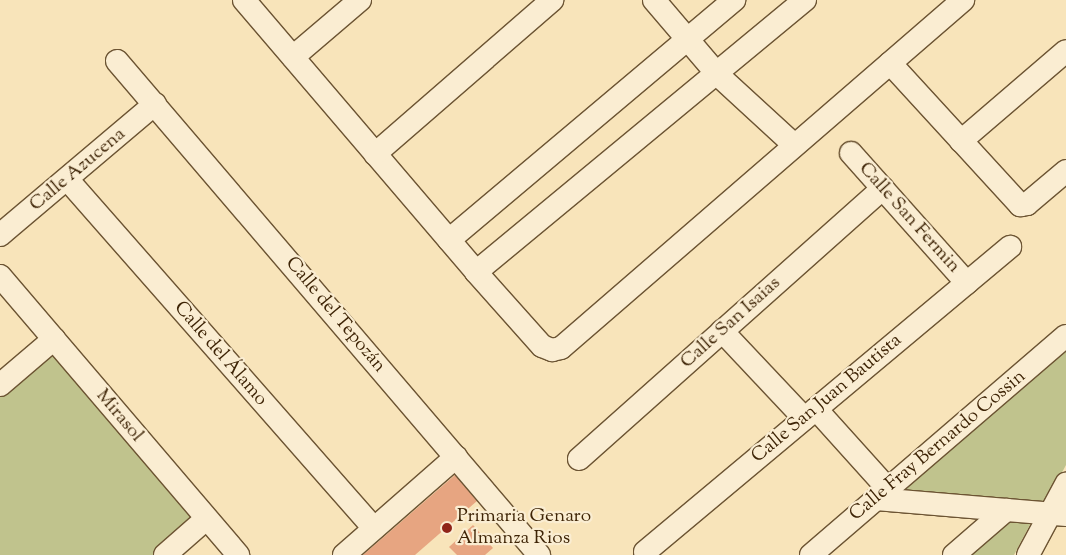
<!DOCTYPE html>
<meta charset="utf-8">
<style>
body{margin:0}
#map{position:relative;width:1066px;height:555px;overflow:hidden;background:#f8e4ba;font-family:"Sorts Mill Goudy",serif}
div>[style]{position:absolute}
.green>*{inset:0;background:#c0c38d}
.building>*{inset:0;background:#e7a581}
.roads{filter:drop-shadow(1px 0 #6c5433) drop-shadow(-1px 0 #6c5433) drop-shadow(0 1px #6c5433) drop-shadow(0 -1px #6c5433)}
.minor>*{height:22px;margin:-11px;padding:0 11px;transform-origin:11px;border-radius:11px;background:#faedd2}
.dots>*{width:14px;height:14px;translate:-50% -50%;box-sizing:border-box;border:2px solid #faedd2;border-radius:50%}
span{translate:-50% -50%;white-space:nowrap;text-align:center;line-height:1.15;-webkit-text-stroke:4.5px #faedd2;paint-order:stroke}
.street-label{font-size:19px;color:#3e2406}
.poi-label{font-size:19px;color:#3e2406}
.left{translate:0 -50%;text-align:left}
</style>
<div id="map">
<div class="green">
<i style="clip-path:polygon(52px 351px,195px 520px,154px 555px,0 555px,0 396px)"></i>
<i style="clip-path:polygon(1066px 351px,1066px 465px,1045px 504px,901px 492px)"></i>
<i style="clip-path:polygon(1013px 520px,1032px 521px,1014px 555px,971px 555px)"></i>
</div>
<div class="building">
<i style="clip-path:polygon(455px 475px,477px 501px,415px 555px,363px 555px)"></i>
<i style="clip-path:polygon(473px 525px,493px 548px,485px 555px,457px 555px,449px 547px)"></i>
</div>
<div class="roads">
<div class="minor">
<i style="left:244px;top:0;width:358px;rotate:49.5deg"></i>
<i style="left:476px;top:272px;width:99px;rotate:48.3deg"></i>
<i style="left:542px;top:346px;width:11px;rotate:22deg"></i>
<i style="left:552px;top:350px;width:9px;rotate:-13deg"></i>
<i style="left:561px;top:348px;width:532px;rotate:-40.88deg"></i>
<i style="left:654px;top:0;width:99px;rotate:49.5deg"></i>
<i style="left:718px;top:75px;width:103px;rotate:42.6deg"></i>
<i style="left:293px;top:57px;width:88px;rotate:-40.4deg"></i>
<i style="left:117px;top:61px;width:650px;rotate:49.49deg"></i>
<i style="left:890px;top:63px;width:193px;rotate:47.5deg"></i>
<i style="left:1020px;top:205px;width:7px;rotate:-8deg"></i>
<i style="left:1027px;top:204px;width:51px;rotate:-40.2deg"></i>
<i style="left:961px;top:141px;width:138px;rotate:-40.6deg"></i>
<i style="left:851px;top:153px;width:174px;rotate:48.3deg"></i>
<i style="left:375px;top:154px;width:235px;rotate:-41deg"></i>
<i style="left:67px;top:179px;width:465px;rotate:48.7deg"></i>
<i style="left:0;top:235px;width:203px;rotate:-40.2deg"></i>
<i style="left:449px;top:240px;width:373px;rotate:-40.1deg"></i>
<i style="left:476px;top:272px;width:427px;rotate:-39.6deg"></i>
<i style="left:0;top:276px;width:367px;rotate:49.5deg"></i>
<i style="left:722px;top:331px;width:120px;rotate:46.7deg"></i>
<i style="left:0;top:385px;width:71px;rotate:-40.4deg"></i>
<i style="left:816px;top:409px;width:108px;rotate:48deg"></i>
<i style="left:579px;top:459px;width:407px;rotate:-41.7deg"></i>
<i style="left:876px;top:499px;width:191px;rotate:4.8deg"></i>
<i style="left:645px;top:552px;width:476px;rotate:-39.9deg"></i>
<i style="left:165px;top:555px;width:55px;rotate:-41.3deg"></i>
<i style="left:344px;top:555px;width:149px;rotate:-41.2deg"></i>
<i style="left:811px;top:555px;width:336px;rotate:-40.7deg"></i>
<i style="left:954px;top:555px;width:69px;rotate:-40.9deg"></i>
<i style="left:1028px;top:555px;width:81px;rotate:-61.8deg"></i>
</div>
</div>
<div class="dots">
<i style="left:447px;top:528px;background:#8f2418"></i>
</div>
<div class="street-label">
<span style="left:78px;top:170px;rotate:-40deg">Calle Azucena</span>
<span style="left:909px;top:218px;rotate:48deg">Calle San Fermin</span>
<span style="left:335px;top:315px;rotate:50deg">Calle del Tepozán</span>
<span style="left:731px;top:323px;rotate:-42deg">Calle San Isaias</span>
<span style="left:220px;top:354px;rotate:49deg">Calle del Álamo</span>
<span style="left:827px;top:399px;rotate:-40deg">Calle San Juan Bautista</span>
<span style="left:119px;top:416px;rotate:50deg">Mirasol</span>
<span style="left:938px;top:446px;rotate:-40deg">Calle Fray Bernardo Cossin</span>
</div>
<div class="poi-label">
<span class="left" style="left:457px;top:528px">Primaria Genaro<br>Almanza Rios</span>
</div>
</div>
